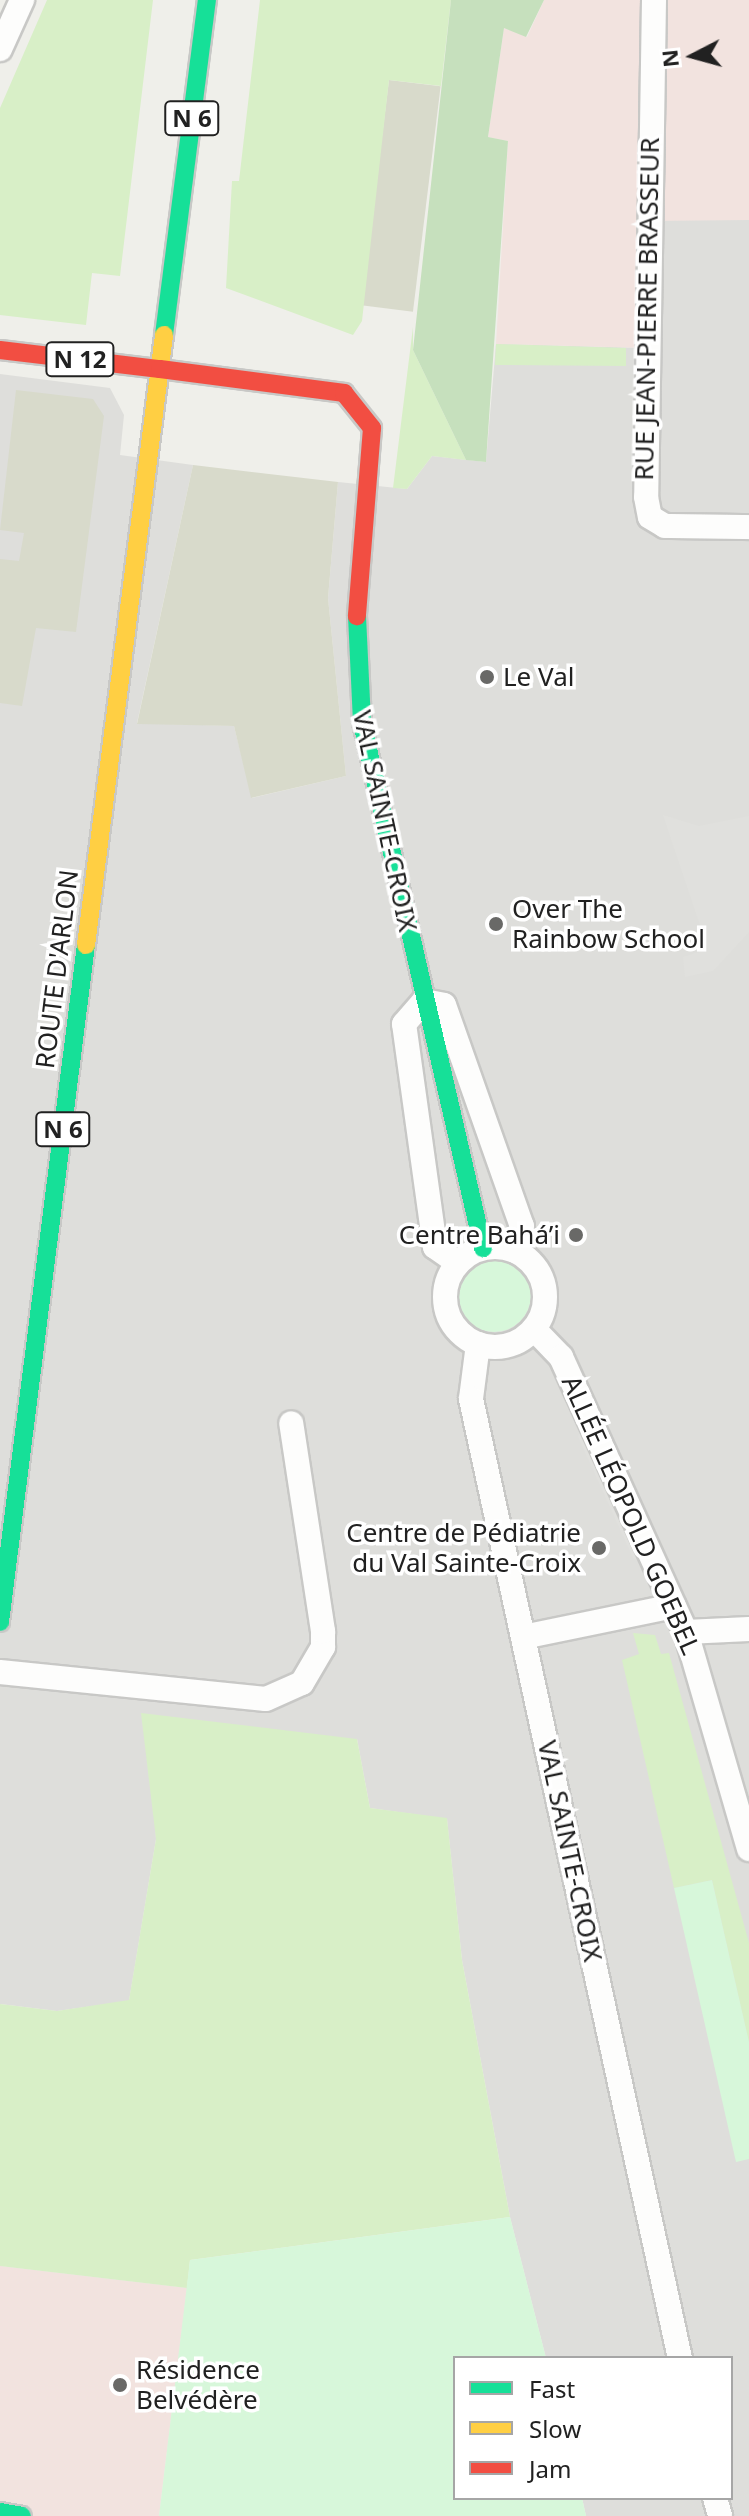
<!DOCTYPE html>
<meta charset="utf-8">
<style>
body{margin:0}
#map{position:relative;width:749px;height:2516px;overflow:hidden;background:#efefea;font-family:"Noto Sans",sans-serif}
div>[style]{position:absolute}
.residential>*{inset:0;background:#dededb}
.commercial>*{inset:0;background:#f2e3df}
.construction>*{inset:0;background:#d8dacb;transform-origin:0 0}
.grass>*{inset:0;background:#d8efc7}
.forest>*{inset:0;background:#c6e0bd}
.park>*{inset:0;background:#d7f7da}
.round{border-radius:50%}
.parking>*{inset:0;background:#e0e0dd}
.roads{filter:drop-shadow(2px 0 #c8c8c6) drop-shadow(-2px 0 #c8c8c6) drop-shadow(0 2px #c8c8c6) drop-shadow(0 -2px #c8c8c6)}
.street>*{height:24px;margin:-12px;padding:0 12px;transform-origin:12px;border-radius:12px;background:#fdfdfc}
.street>.ring{margin:-12px;padding:0;box-sizing:content-box;background:none;border:24px solid #fdfdfc;border-radius:50%}
.fast>*{height:18px;margin:-9px;padding:0 9px;transform-origin:9px;border-radius:9px;background:#16e098}
.slow>*{height:18px;margin:-9px;padding:0 9px;transform-origin:9px;border-radius:9px;background:#ffcf43}
.jam>*{height:18px;margin:-9px;padding:0 9px;transform-origin:9px;border-radius:9px;background:#f24e42}
.dots>*{width:22px;height:22px;translate:-50% -50%;box-sizing:border-box;border:4px solid #fff;border-radius:50%}
span{translate:-50% -50%;white-space:nowrap;text-align:center;line-height:1.15;-webkit-text-stroke:7px #fff;paint-order:stroke}
.shield-label span{padding:2px 6px;background:#fff;border:2px solid;border-radius:6px;-webkit-text-stroke-width:0}
.shield-label{font-size:24px;color:#212121;font-weight:700}
.street-label{font-size:26px;color:#212121}
.poi-label{font-size:26px;color:#212121}
.left{translate:0 -50%;text-align:left}
.right{translate:-100% -50%;text-align:right}
.legend{position:absolute;left:453px;top:2356px;width:280px;height:144px;box-sizing:border-box;background:#fff;border:2px solid #a6a6a6;margin:0;padding:10px 14px;list-style:none;font-size:24px;color:#212121}
.legend li{display:flex;align-items:center;gap:16px;height:40px}
.legend b{width:40px;border:2px solid #a6a6a6}
.north{position:absolute;left:653px;top:16px;width:80px;height:80px;-webkit-text-stroke:6px #fff;paint-order:stroke;rotate:264deg;font-size:22px;font-weight:700;line-height:32px;text-align:center;color:#212121}
.north::after{content:'';display:block;margin:auto;width:28px;height:36px;background:#212121;clip-path:polygon(50% 0,100% 100%,50% 72%,0 100%)}
</style>
<div id="map">
<div class="residential">
<i style="clip-path:polygon(648px 220px,749px 220px,749px 2516px,586px 2516px,582px 2498px,731px 2498px,731px 2358px,546px 2358px,510px 2217px,462px 1960px,447px 1819px,370px 1808px,357px 1739px,154px 1800px,156px 1839px,129px 2001px,57px 2011px,0 2004px,0 374px,110px 388px,124px 415px,120px 455px,193px 465px,137px 723px,234px 726px,252px 798px,346px 776px,328px 598px,338px 482px,407px 489px,432px 456px,486px 462px,496px 344px,647px 348px)"></i>
</div>
<div class="commercial">
<i style="clip-path:polygon(544px 0,749px 0,749px 220px,648px 221px,647px 348px,496px 344px,508px 141px,488px 137px,504px 28px,527px 37px)"></i>
<i style="clip-path:polygon(0 2266px,187px 2288px,159px 2516px,0 2516px)"></i>
</div>
<div class="construction">
<i style="left:389px;top:80px;width:52px;height:227px;rotate:7deg"></i>
<i style="clip-path:polygon(16px 390px,93px 399px,104px 416px,76px 632px,36px 628px,22px 706px,0 703px,0 559px,19px 561px,24px 533px,0 530px)"></i>
<i style="clip-path:polygon(193px 465px,338px 482px,328px 598px,346px 776px,251px 798px,234px 726px,137px 724px)"></i>
</div>
<div class="grass">
<i style="clip-path:polygon(47px 0,153px 0,120px 276px,92px 273px,86px 325px,0 315px,0 108px)"></i>
<i style="clip-path:polygon(260px 0,451px 0,441px 86px,389px 80px,362px 321px,353px 335px,226px 288px,232px 181px,239px 181px)"></i>
<i style="clip-path:polygon(413px 327px,413px 350px,466px 460px,432px 456px,407px 489px,393px 488px)"></i>
<i style="clip-path:polygon(496px 344px,626px 348px,626px 366px,495px 365px)"></i>
<i style="clip-path:polygon(633px 1633px,655px 1635px,661px 1654px,669px 1653px,749px 1943px,749px 2043px,712px 1880px,674px 1888px,622px 1660px,639px 1654px)"></i>
<i style="clip-path:polygon(141px 1713px,357px 1739px,370px 1808px,447px 1818px,462px 1960px,510px 2217px,190px 2260px,187px 2288px,0 2266px,0 2004px,57px 2011px,129px 2000px,156px 1839px)"></i>
</div>
<div class="forest">
<i style="clip-path:polygon(451px 0,544px 0,526px 37px,504px 28px,488px 137px,508px 141px,486px 462px,466px 460px,413px 350px)"></i>
</div>
<div class="park">
<i class="round" style="left:457px;top:1258px;width:74px;height:74px"></i>
<i style="clip-path:polygon(712px 1880px,749px 2042px,749px 2159px,736px 2162px,674px 1888px)"></i>
<i style="clip-path:polygon(510px 2217px,546px 2358px,455px 2358px,455px 2498px,582px 2498px,586px 2516px,159px 2516px,190px 2260px)"></i>
</div>
<div class="parking">
<i style="clip-path:polygon(663px 815px,699px 826px,749px 816px,749px 932px,713px 971px,685px 977px,683px 957px,708px 949px)"></i>
<i style="clip-path:polygon(581px 1428px,642px 1561px,633px 1558px,578px 1437px)"></i>
</div>
<div class="roads">
<div class="street">
<i style="left:654px;top:0;width:497px;rotate:90.9deg"></i>
<i style="left:646px;top:497px;width:20px;rotate:79deg"></i>
<i style="left:650px;top:517px;width:17px;rotate:31deg"></i>
<i style="left:665px;top:526px;width:84px;rotate:0.7deg"></i>
<i style="left:0;top:49px;width:54px;rotate:-65.8deg"></i>
<i class="ring" style="left:445px;top:1247px;width:76px;height:76px"></i>
<i style="left:458px;top:1263px;width:28px;rotate:-145deg"></i>
<i style="left:435px;top:1247px;width:225px;rotate:-97.9deg"></i>
<i style="left:404px;top:1024px;width:30px;rotate:-49deg"></i>
<i style="left:424px;top:1001px;width:20px;rotate:11deg"></i>
<i style="left:444px;top:1005px;width:234px;rotate:70.6deg"></i>
<i style="left:522px;top:1226px;width:26px;rotate:106deg"></i>
<i style="left:534px;top:1329px;width:39px;rotate:46deg"></i>
<i style="left:561px;top:1357px;width:302px;rotate:65.6deg"></i>
<i style="left:686px;top:1632px;width:226px;rotate:73.8deg"></i>
<i style="left:478px;top:1344px;width:55px;rotate:97.3deg"></i>
<i style="left:471px;top:1399px;width:982px;rotate:77.71deg"></i>
<i style="left:686px;top:1632px;width:63px;rotate:-2.7deg"></i>
<i style="left:523px;top:1637px;width:154px;rotate:-11.6deg"></i>
<i style="left:0;top:1672px;width:267px;rotate:5.8deg"></i>
<i style="left:266px;top:1699px;width:39px;rotate:-24deg"></i>
<i style="left:302px;top:1683px;width:42px;rotate:-59.7deg"></i>
<i style="left:323px;top:1647px;width:16px;rotate:-90deg"></i>
<i style="left:323px;top:1631px;width:210px;rotate:-98.7deg"></i>
<i style="left:715px;top:2498px;width:19px;rotate:74deg"></i>
</div>
<div class="fast">
<i style="left:164px;top:335px;width:338px;rotate:-82.7deg"></i>
<i style="left:357px;top:616px;width:107px;rotate:87.3deg"></i>
<i style="left:362px;top:723px;width:539px;rotate:77.02deg"></i>
<i style="left:0;top:1622px;width:682px;rotate:-82.76deg"></i>
<i style="left:0;top:2512px;width:22px;rotate:10deg"></i>
</div>
<div class="slow">
<i style="left:86px;top:945px;width:615px;rotate:-82.71deg"></i>
</div>
<div class="jam">
<i style="left:0;top:350px;width:161px;rotate:6.8deg"></i>
<i style="left:160px;top:369px;width:186px;rotate:7.4deg"></i>
<i style="left:344px;top:393px;width:45px;rotate:51.3deg"></i>
<i style="left:372px;top:428px;width:189px;rotate:94.6deg"></i>
</div>
</div>
<div class="dots">
<i style="left:487px;top:677px;background:#696967"></i>
<i style="left:496px;top:924px;background:#696967"></i>
<i style="left:576px;top:1235px;background:#696967"></i>
<i style="left:599px;top:1548px;background:#696967"></i>
<i style="left:120px;top:2385px;background:#696967"></i>
</div>
<div class="shield-label">
<span style="left:192px;top:118px">N 6</span>
<span style="left:80px;top:359px">N 12</span>
<span style="left:63px;top:1129px">N 6</span>
</div>
<div class="street-label">
<span style="left:647px;top:309px;rotate:-89deg">RUE JEAN-PIERRE BRASSEUR</span>
<span style="left:385px;top:821px;rotate:78deg">VAL SAINTE-CROIX</span>
<span style="left:57px;top:969px;rotate:-83deg">ROUTE D'ARLON</span>
<span style="left:631px;top:1515px;rotate:66deg">ALLÉE LÉOPOLD GOEBEL</span>
<span style="left:570px;top:1851px;rotate:78deg">VAL SAINTE-CROIX</span>
</div>
<div class="poi-label">
<span class="left" style="left:503px;top:677px">Le Val</span>
<span class="left" style="left:512px;top:924px">Over The<br>Rainbow School</span>
<span class="right" style="left:560px;top:1235px">Centre Bahá’i</span>
<span class="right" style="left:581px;top:1548px">Centre de Pédiatrie<br>du Val Sainte-Croix</span>
<span class="left" style="left:136px;top:2385px">Résidence<br>Belvédère</span>
</div>
<ul class="legend">
<li><b style="height:10px;background:#16e098"></b>Fast</li>
<li><b style="height:10px;background:#ffcf43"></b>Slow</li>
<li><b style="height:10px;background:#f24e42"></b>Jam</li>
</ul>
<div class="north">N</div>
</div>
